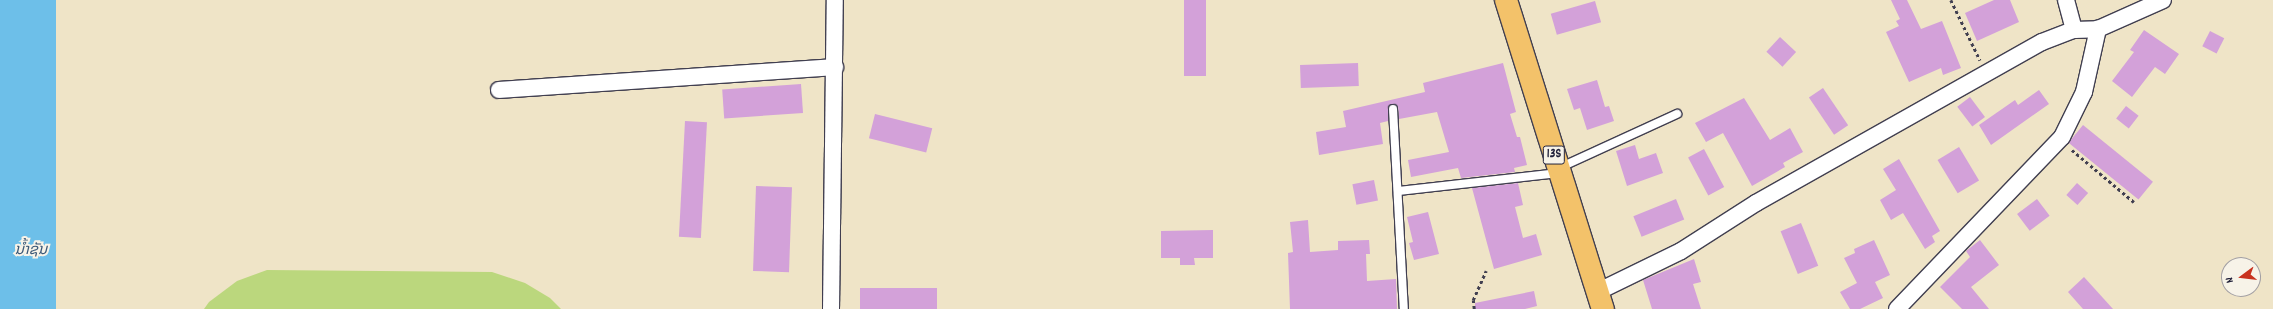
<!DOCTYPE html>
<meta charset="utf-8">
<style>
body{margin:0}
#map{position:relative;width:2273px;height:309px;overflow:hidden;background:#efe4c7;font-family:Dekko,"Noto Sans Lao",sans-serif}
div>[style]{position:absolute}
.green>*{inset:0;background:#bbd77d}
.water>*{inset:0;background:#6dbfe9;transform-origin:0 0}
.building>*{inset:0;background:#d3a1d9;transform-origin:0 0}
.path>*{height:2.5px;margin-top:-1.25px;transform-origin:0;background:repeating-linear-gradient(90deg,#413f50 0 3px,transparent 0 6px)}
.roads{filter:drop-shadow(1px 0 #413f50) drop-shadow(-1px 0 #413f50) drop-shadow(0 1px #413f50) drop-shadow(0 -1px #413f50)}
.service>*{height:8px;margin:-4px;padding:0 4px;transform-origin:4px;border-radius:4px;background:#fff}
.minor>*{height:16px;margin:-8px;padding:0 8px;transform-origin:8px;border-radius:8px;background:#fff}
.trunk>*{height:22px;margin:-11px;padding:0 11px;transform-origin:11px;border-radius:11px;background:#f3c26a}
span{translate:-50% -50%;white-space:nowrap;text-align:center;line-height:1.15;-webkit-text-stroke:4px #f7f3e8;paint-order:stroke}
.shield-label span{padding:1px 3px;background:#f7f3e8;border:1px solid;border-radius:3px;-webkit-text-stroke-width:0}
.shield-label{font-size:13px;color:#22223b;font-weight:700}
.water-label{font-size:15px;color:#3c5978;font-style:italic}
.north{position:absolute;left:2221px;top:257px;width:40px;height:40px;box-sizing:border-box;background:#f7f3e8;border:1px solid #a29fa3;border-radius:50%;rotate:255deg;font-size:11px;font-weight:700;line-height:16px;text-align:center;color:#22223b}
.north::after{content:'';display:block;margin:auto;width:14px;height:18px;background:#c8321e;clip-path:polygon(50% 0,100% 100%,50% 72%,0 100%)}
</style>
<div id="map">
<div class="green">
<i style="clip-path:polygon(267px 270px,492px 272px,525px 283px,550px 298px,561px 309px,204px 309px,209px 302px,237px 281px)"></i>
</div>
<div class="water">
<i style="left:0;top:0;width:56px;height:309px"></i>
</div>
<div class="building">
<i style="left:1184px;top:0;width:22px;height:76px"></i>
<i style="clip-path:polygon(1891px 0,1907px 0,1921px 29px,1942px 21px,1961px 68px,1943px 75px,1941px 68px,1909px 82px,1886px 32px,1899px 26px,1896px 21px,1900px 19px)"></i>
<i style="clip-path:polygon(1994px 0,2010px 0,2019px 22px,1977px 41px,1965px 13px)"></i>
<i style="left:1595px;top:1px;width:22px;height:46px;rotate:74deg"></i>
<i style="clip-path:polygon(2144px 30px,2179px 54px,2165px 74px,2155px 67px,2132px 97px,2112px 81px,2134px 52px,2130px 50px)"></i>
<i style="left:2210px;top:31px;width:16px;height:17px;rotate:27deg"></i>
<i style="left:1780px;top:37px;width:22px;height:20px;rotate:43deg"></i>
<i style="left:1358px;top:63px;width:23px;height:58px;rotate:88deg"></i>
<i style="clip-path:polygon(1503px 63px,1516px 112px,1510px 114px,1517px 137px,1520px 137px,1527px 165px,1514px 168px,1515px 172px,1461px 178px,1458px 168px,1411px 177px,1408px 160px,1449px 152px,1437px 112px,1399px 119px,1398px 106px,1393px 104px,1388px 107px,1388px 121px,1380px 123px,1383px 144px,1319px 155px,1316px 132px,1346px 127px,1343px 111px,1425px 92px,1423px 83px)"></i>
<i style="clip-path:polygon(1597px 80px,1605px 107px,1609px 106px,1614px 121px,1587px 130px,1580px 108px,1574px 110px,1567px 89px)"></i>
<i style="left:801px;top:84px;width:29px;height:79px;rotate:86deg"></i>
<i style="left:1823px;top:88px;width:45px;height:17px;rotate:56deg"></i>
<i style="clip-path:polygon(2039px 90px,2049px 104px,1991px 145px,1979px 125px,2015px 100px,2018px 105px)"></i>
<i style="left:1970px;top:97px;width:25px;height:16px;rotate:53deg"></i>
<i style="clip-path:polygon(1744px 98px,1770px 140px,1790px 128px,1803px 152px,1783px 163px,1785px 167px,1752px 186px,1723px 133px,1706px 142px,1695px 123px)"></i>
<i style="left:2126px;top:106px;width:16px;height:16px;rotate:38deg"></i>
<i style="left:875px;top:114px;width:59px;height:25px;rotate:14deg"></i>
<i style="left:685px;top:121px;width:22px;height:116px;rotate:3deg"></i>
<i style="left:2083px;top:125px;width:90px;height:23px;rotate:39deg"></i>
<i style="clip-path:polygon(1635px 145px,1639px 159px,1656px 153px,1663px 173px,1627px 186px,1616px 151px)"></i>
<i style="left:1959px;top:147px;width:39px;height:25px;rotate:59deg"></i>
<i style="left:1704px;top:149px;width:43px;height:18px;rotate:62deg"></i>
<i style="clip-path:polygon(1899px 159px,1940px 231px,1932px 236px,1935px 242px,1925px 249px,1903px 213px,1891px 220px,1880px 200px,1896px 190px,1883px 169px)"></i>
<i style="left:1374px;top:180px;width:21px;height:22px;rotate:79deg"></i>
<i style="clip-path:polygon(1518px 183px,1523px 205px,1515px 207px,1523px 238px,1536px 234px,1542px 255px,1494px 269px,1472px 188px)"></i>
<i style="left:2077px;top:183px;width:15px;height:16px;rotate:42deg"></i>
<i style="left:756px;top:186px;width:36px;height:85px;rotate:2deg"></i>
<i style="left:1676px;top:199px;width:22px;height:46px;rotate:68deg"></i>
<i style="left:2037px;top:199px;width:21px;height:25px;rotate:53deg"></i>
<i style="clip-path:polygon(1428px 212px,1439px 254px,1414px 260px,1409px 243px,1413px 242px,1407px 217px)"></i>
<i style="clip-path:polygon(1308px 220px,1310px 252px,1338px 250px,1338px 241px,1369px 240px,1370px 254px,1366px 254px,1367px 281px,1396px 279px,1397px 309px,1290px 309px,1288px 253px,1293px 252px,1290px 222px)"></i>
<i style="left:1801px;top:223px;width:46px;height:22px;rotate:68deg"></i>
<i style="clip-path:polygon(1213px 230px,1213px 258px,1194px 258px,1195px 265px,1180px 265px,1180px 258px,1161px 258px,1161px 231px)"></i>
<i style="clip-path:polygon(1874px 240px,1890px 275px,1875px 282px,1883px 298px,1860px 309px,1850px 309px,1840px 292px,1857px 283px,1844px 258px,1855px 253px,1854px 249px)"></i>
<i style="clip-path:polygon(1980px 240px,1999px 265px,1971px 287px,1989px 309px,1962px 309px,1940px 287px,1970px 257px,1966px 251px)"></i>
<i style="clip-path:polygon(1694px 259px,1701px 282px,1693px 284px,1701px 309px,1652px 309px,1643px 280px)"></i>
<i style="clip-path:polygon(2084px 277px,2113px 309px,2083px 309px,2068px 292px)"></i>
<i style="left:937px;top:288px;width:21px;height:77px;rotate:90deg"></i>
<i style="clip-path:polygon(1534px 291px,1537px 306px,1525px 309px,1475px 309px,1475px 303px)"></i>
</div>
<div class="path">
<i style="left:1951px;top:0;width:67px;rotate:64.2deg"></i>
<i style="left:2072px;top:150px;width:81px;rotate:40deg"></i>
<i style="left:1474px;top:309px;width:9px;rotate:-96deg"></i>
<i style="left:1473px;top:300px;width:32px;rotate:-66deg"></i>
</div>
<div class="roads">
<div class="service">
<i style="left:1393px;top:109px;width:200px;rotate:86.9deg"></i>
<i style="left:1559px;top:168px;width:130px;rotate:-24.6deg"></i>
<i style="left:1398px;top:191px;width:162px;rotate:-6.4deg"></i>
</div>
<div class="minor">
<i style="left:2066px;top:0;width:31px;rotate:75deg"></i>
<i style="left:499px;top:90px;width:337px;rotate:-3.9deg"></i>
<i style="left:1597px;top:292px;width:93px;rotate:-26deg"></i>
<i style="left:1681px;top:251px;width:89px;rotate:-32.6deg"></i>
<i style="left:1756px;top:203px;width:328px;rotate:-29.4deg"></i>
<i style="left:2042px;top:42px;width:34px;rotate:-21deg"></i>
<i style="left:2074px;top:30px;width:24px;rotate:-2deg"></i>
<i style="left:2098px;top:29px;width:71px;rotate:-24deg"></i>
<i style="left:831px;top:309px;width:309px;rotate:-89.3deg"></i>
<i style="left:1897px;top:309px;width:238px;rotate:-46.2deg"></i>
<i style="left:2062px;top:137px;width:50px;rotate:-63.9deg"></i>
<i style="left:2084px;top:92px;width:65px;rotate:-77.5deg"></i>
</div>
<div class="trunk">
<i style="left:1506px;top:0;width:324px;rotate:72.6deg"></i>
</div>
</div>
<div class="shield-label">
<span style="left:1554px;top:155px">13S</span>
</div>
<div class="water-label">
<span style="left:31px;top:252px">ນ້ຳຊັນ</span>
</div>
<div class="north">N</div>
</div>
